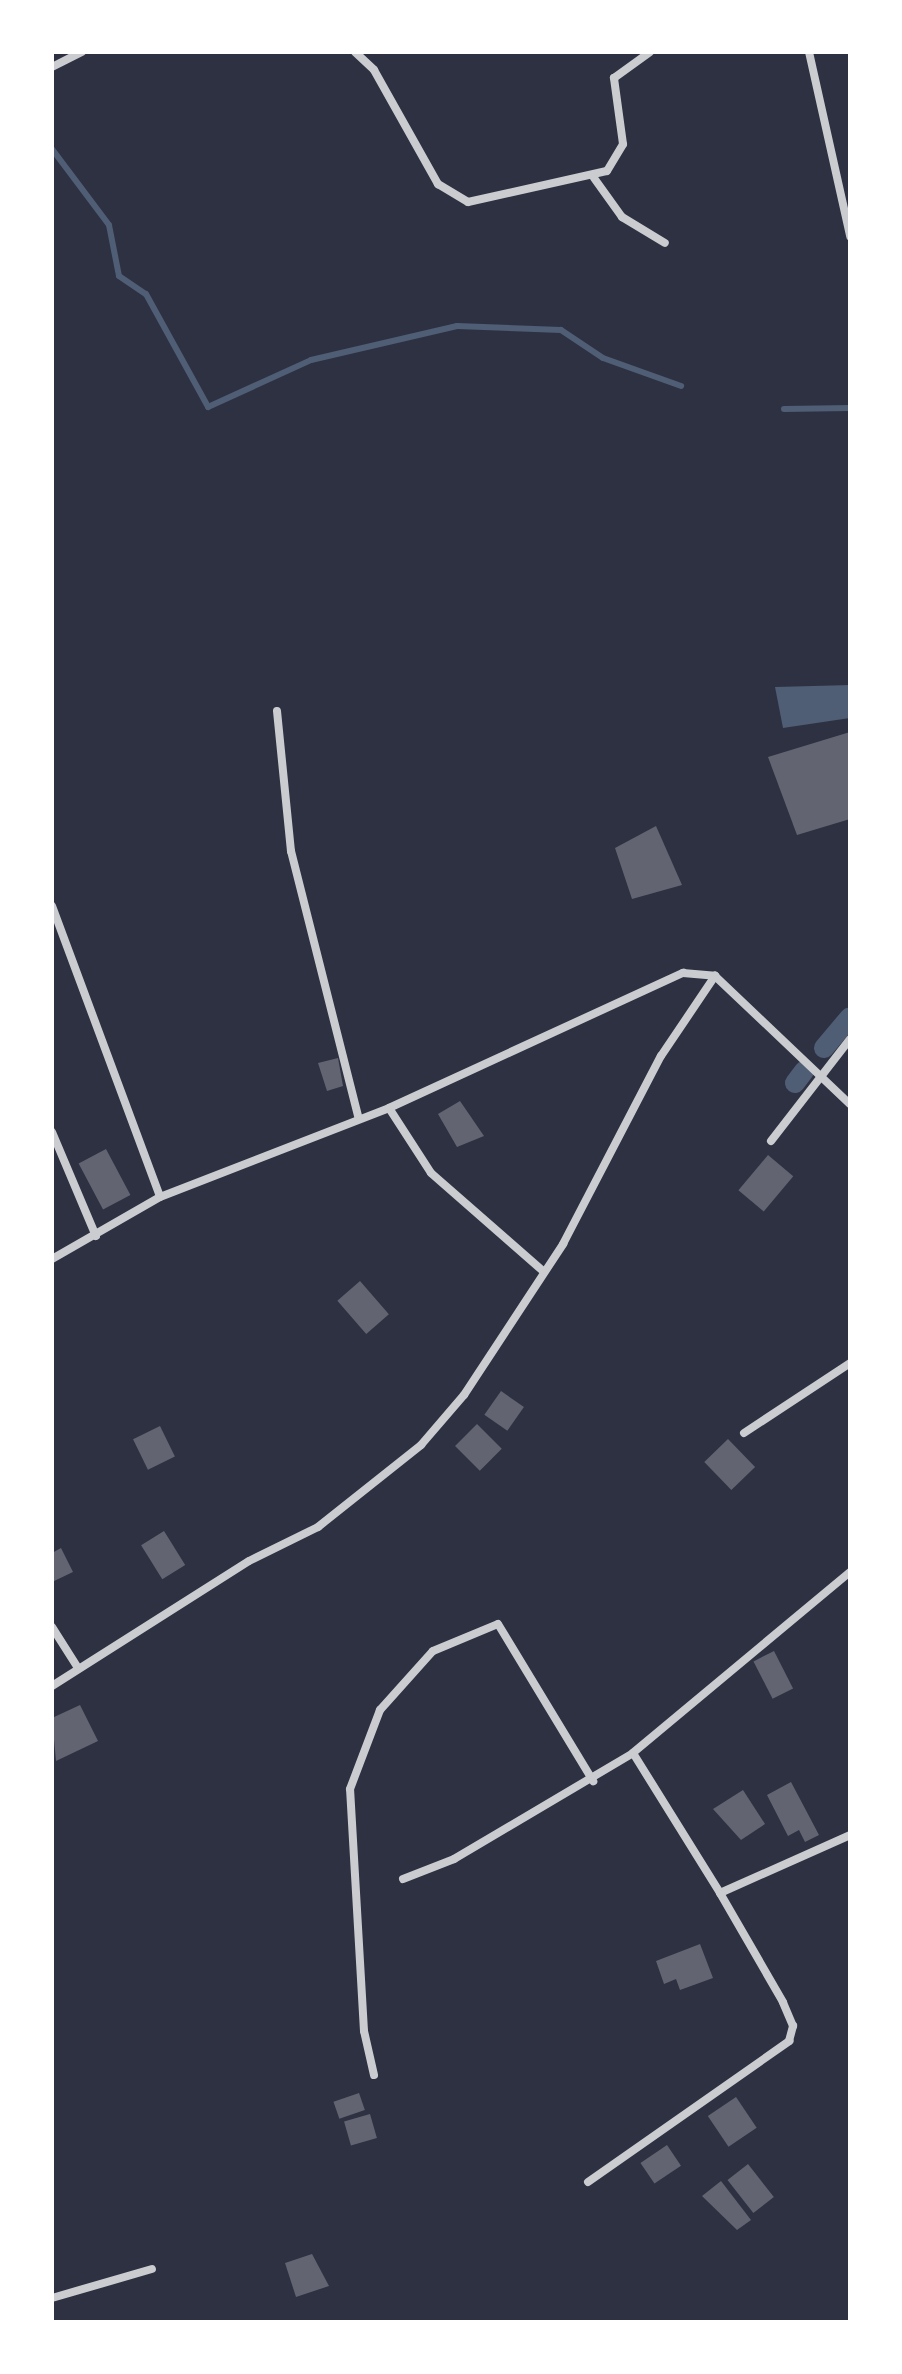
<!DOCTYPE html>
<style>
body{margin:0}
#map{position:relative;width:902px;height:2374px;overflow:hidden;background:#2d3142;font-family:Quicksand,sans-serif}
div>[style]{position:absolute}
.water>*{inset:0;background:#4f5d75}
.stream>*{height:6px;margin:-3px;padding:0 3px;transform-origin:3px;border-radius:3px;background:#4f5d75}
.canal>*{height:20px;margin:-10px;padding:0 10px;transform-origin:10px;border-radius:10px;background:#4f5d75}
.building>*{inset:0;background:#626471;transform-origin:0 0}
.minor>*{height:8px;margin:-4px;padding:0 4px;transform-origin:4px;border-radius:4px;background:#caccd0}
span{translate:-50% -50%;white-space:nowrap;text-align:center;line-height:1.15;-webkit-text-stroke:6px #fff;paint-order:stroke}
.frame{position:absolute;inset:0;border:54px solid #fff;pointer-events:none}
</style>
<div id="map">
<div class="water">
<i style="clip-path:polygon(850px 685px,850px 718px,783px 728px,775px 687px)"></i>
</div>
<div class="stream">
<i style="left:52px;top:149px;width:95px;rotate:53.1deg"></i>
<i style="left:109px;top:225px;width:52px;rotate:78.9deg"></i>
<i style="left:119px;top:276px;width:32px;rotate:34deg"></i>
<i style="left:146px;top:294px;width:129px;rotate:61.2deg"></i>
<i style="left:208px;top:407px;width:113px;rotate:-24.5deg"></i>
<i style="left:311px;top:360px;width:150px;rotate:-13.1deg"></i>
<i style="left:457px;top:326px;width:104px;rotate:2.2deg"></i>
<i style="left:561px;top:330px;width:50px;rotate:33.7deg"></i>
<i style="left:603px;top:358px;width:83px;rotate:19.7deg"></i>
<i style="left:784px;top:409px;width:66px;rotate:-0.9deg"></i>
</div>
<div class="canal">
<i style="left:824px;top:1048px;width:40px;rotate:-50deg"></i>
<i style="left:795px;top:1083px;width:15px;rotate:-53deg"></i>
</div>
<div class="building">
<i style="clip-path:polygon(850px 732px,850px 819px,797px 835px,768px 757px)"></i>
<i style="clip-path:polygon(656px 826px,682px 885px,632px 899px,615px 848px)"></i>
<i style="clip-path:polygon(338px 1058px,343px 1086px,327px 1091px,318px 1063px)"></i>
<i style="clip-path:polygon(460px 1101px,484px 1136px,457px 1147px,438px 1114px)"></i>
<i style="left:106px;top:1149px;width:52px;height:31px;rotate:62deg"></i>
<i style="left:768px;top:1155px;width:33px;height:46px;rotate:40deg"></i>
<i style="left:360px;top:1281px;width:44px;height:30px;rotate:49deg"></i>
<i style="left:501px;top:1391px;width:28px;height:29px;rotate:35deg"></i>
<i style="left:477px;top:1424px;width:35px;height:31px;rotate:45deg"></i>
<i style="left:160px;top:1426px;width:34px;height:30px;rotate:64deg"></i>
<i style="left:728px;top:1439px;width:39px;height:33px;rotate:46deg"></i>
<i style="left:164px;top:1531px;width:40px;height:27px;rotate:58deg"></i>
<i style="clip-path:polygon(61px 1548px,73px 1572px,52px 1582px,52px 1553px)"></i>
<i style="left:774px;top:1651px;width:42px;height:23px;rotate:63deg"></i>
<i style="clip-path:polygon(80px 1705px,98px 1741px,56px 1761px,52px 1718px)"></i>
<i style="clip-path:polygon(791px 1782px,819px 1835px,805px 1842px,799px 1830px,788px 1836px,767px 1795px)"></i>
<i style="clip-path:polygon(743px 1790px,765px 1824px,741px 1840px,713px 1809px)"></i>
<i style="clip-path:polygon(700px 1944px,713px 1978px,680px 1990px,676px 1979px,664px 1984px,656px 1961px)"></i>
<i style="left:359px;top:2093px;width:18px;height:27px;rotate:71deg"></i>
<i style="left:736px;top:2097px;width:37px;height:34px;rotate:56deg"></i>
<i style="left:370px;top:2114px;width:25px;height:27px;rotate:74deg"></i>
<i style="left:667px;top:2145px;width:25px;height:32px;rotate:56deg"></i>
<i style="left:748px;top:2164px;width:42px;height:26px;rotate:52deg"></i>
<i style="clip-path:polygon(721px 2181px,751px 2220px,737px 2230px,702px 2196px)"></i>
<i style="clip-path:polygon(312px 2254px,329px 2286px,296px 2297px,285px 2263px)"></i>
</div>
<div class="minor">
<i style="left:355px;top:52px;width:26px;rotate:43deg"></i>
<i style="left:374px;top:70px;width:131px;rotate:60.7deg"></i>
<i style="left:438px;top:184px;width:35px;rotate:31deg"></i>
<i style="left:468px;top:202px;width:142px;rotate:-12.6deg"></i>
<i style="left:607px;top:171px;width:31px;rotate:-59deg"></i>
<i style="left:623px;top:144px;width:67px;rotate:-97.8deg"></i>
<i style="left:614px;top:78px;width:44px;rotate:-35.8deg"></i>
<i style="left:809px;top:52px;width:189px;rotate:77.4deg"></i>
<i style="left:52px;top:67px;width:34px;rotate:-27deg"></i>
<i style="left:594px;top:178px;width:48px;rotate:54.3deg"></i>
<i style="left:622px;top:217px;width:50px;rotate:31.2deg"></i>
<i style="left:277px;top:711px;width:141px;rotate:84.3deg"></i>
<i style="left:291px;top:851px;width:276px;rotate:75.8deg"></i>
<i style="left:52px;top:906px;width:310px;rotate:69.6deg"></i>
<i style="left:389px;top:1108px;width:77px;rotate:57.1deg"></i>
<i style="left:431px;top:1173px;width:150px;rotate:41.2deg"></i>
<i style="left:52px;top:1132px;width:113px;rotate:67.1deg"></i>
<i style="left:771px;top:1141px;width:129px;rotate:-52.2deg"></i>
<i style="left:52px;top:1259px;width:125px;rotate:-29.9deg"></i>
<i style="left:160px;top:1197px;width:246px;rotate:-21.2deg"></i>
<i style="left:389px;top:1108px;width:324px;rotate:-24.7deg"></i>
<i style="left:683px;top:973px;width:32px;rotate:5deg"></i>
<i style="left:715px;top:976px;width:186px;rotate:43.5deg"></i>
<i style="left:744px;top:1433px;width:127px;rotate:-33.4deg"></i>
<i style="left:850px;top:1572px;width:283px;rotate:140.2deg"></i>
<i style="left:633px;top:1753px;width:165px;rotate:58.1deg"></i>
<i style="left:720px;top:1893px;width:142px;rotate:-24deg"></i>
<i style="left:52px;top:1627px;width:49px;rotate:57.6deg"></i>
<i style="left:52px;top:1686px;width:233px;rotate:-32.4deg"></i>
<i style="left:249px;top:1561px;width:77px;rotate:-26.2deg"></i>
<i style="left:318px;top:1527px;width:132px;rotate:-38.5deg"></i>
<i style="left:421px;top:1445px;width:66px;rotate:-49.3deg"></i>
<i style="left:464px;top:1395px;width:181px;rotate:-56.7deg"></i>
<i style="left:563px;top:1244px;width:212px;rotate:-62.5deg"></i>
<i style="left:661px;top:1056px;width:97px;rotate:-56deg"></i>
<i style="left:403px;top:1879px;width:55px;rotate:-21.4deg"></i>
<i style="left:454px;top:1859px;width:208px;rotate:-30.6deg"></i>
<i style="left:374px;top:2075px;width:45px;rotate:-102.8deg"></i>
<i style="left:364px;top:2031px;width:242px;rotate:-93.3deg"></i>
<i style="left:350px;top:1789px;width:85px;rotate:-69.2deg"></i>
<i style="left:380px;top:1710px;width:79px;rotate:-48.1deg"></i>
<i style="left:433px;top:1651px;width:70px;rotate:-22.6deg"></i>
<i style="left:498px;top:1624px;width:184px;rotate:58.8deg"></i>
<i style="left:588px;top:2182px;width:246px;rotate:-35deg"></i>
<i style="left:789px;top:2041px;width:16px;rotate:-75deg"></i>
<i style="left:793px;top:2026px;width:26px;rotate:-113deg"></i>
<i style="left:783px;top:2002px;width:126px;rotate:-120deg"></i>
<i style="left:52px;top:2298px;width:104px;rotate:-16.2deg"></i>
</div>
<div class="frame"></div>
</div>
